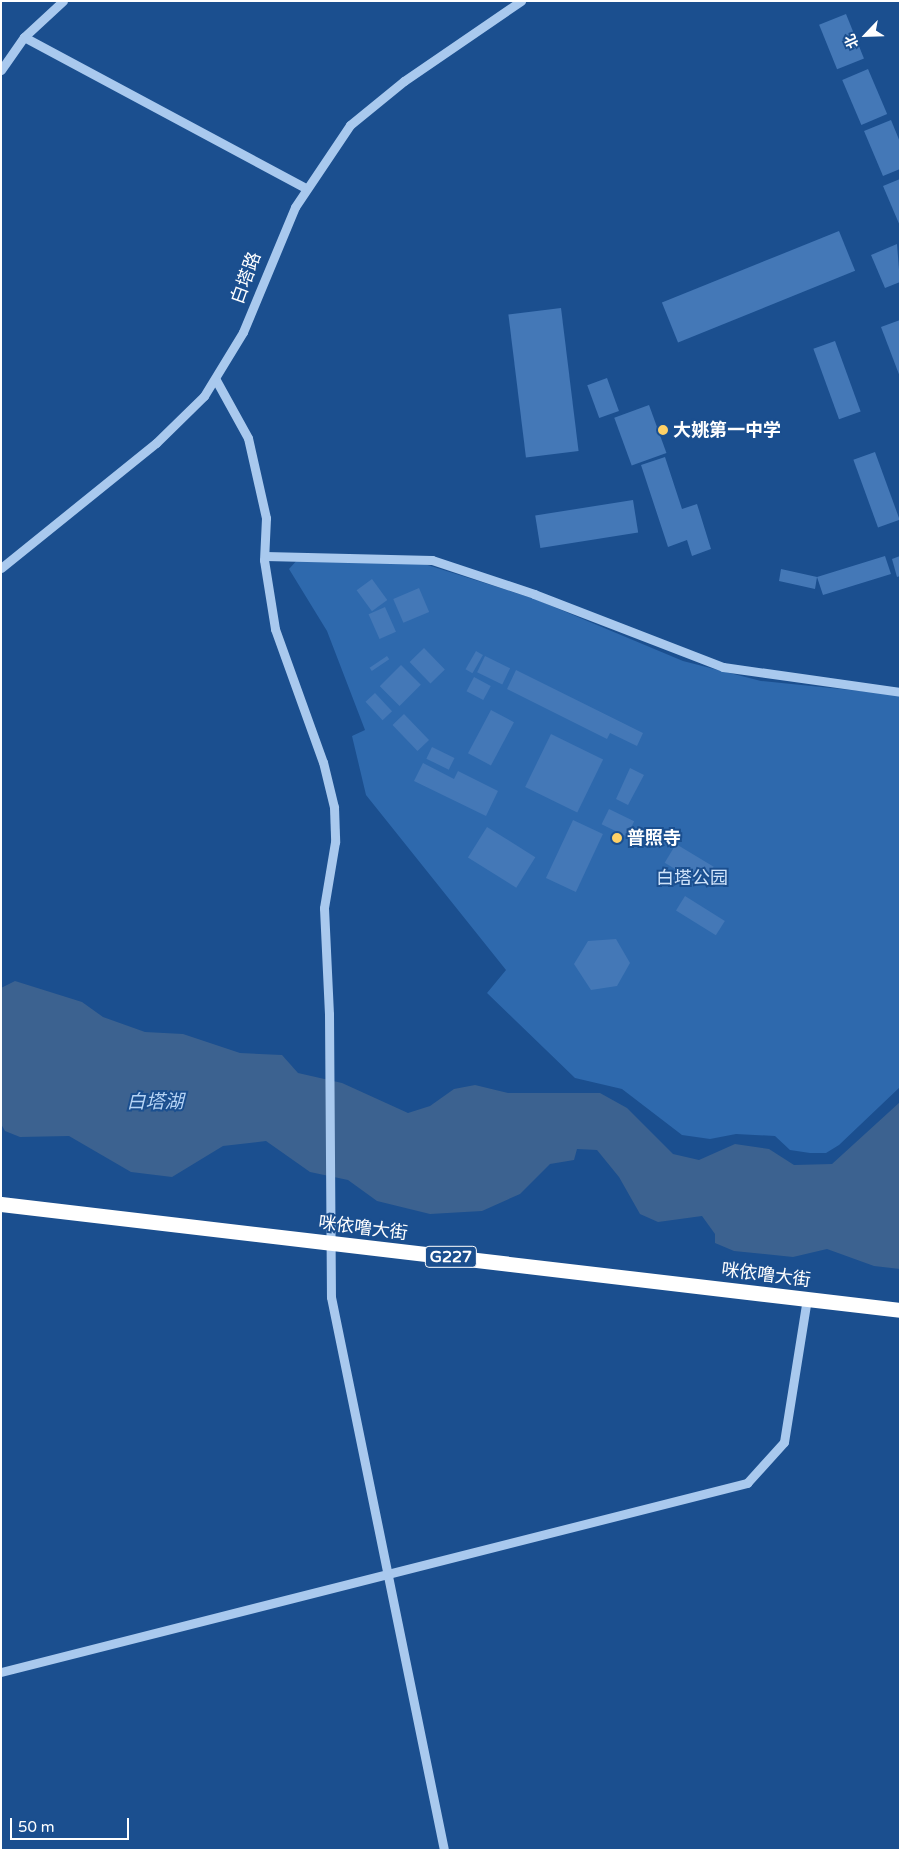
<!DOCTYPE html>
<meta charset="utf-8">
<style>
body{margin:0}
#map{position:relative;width:901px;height:1851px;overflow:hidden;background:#1b4f8f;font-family:"Varela Round","Noto Sans SC",sans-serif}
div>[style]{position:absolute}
.green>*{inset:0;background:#2e69ad}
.water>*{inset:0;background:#3c6290}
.building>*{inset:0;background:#4478b7;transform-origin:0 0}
.minor>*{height:9px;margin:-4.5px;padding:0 4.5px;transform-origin:4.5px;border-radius:4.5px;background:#a9c9ee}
.highway>*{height:15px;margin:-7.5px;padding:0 7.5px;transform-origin:7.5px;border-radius:7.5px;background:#fff}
.dots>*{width:14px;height:14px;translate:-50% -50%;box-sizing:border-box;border:2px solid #1b4f8f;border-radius:50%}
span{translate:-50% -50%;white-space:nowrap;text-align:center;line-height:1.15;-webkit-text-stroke:4px #1b4f8f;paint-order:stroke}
.shield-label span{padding:1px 4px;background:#1b4f8f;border:1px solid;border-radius:4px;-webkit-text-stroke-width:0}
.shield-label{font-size:16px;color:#fff;font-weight:700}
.street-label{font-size:18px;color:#fff}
.poi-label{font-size:18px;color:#fff;font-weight:700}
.left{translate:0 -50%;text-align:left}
.park-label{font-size:18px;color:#cfe3fa}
.water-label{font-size:19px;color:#b5d3f5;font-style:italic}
.frame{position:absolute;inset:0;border:2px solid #fff;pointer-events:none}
.north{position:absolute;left:841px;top:10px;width:50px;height:50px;-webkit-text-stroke:4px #1b4f8f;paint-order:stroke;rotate:246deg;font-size:14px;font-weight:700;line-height:20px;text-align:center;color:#fff}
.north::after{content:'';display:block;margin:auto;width:18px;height:22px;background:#fff;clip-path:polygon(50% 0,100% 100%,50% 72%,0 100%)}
.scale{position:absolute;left:10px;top:1818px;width:119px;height:22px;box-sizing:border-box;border:2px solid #fff;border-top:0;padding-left:6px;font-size:15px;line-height:18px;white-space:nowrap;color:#fff;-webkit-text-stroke:4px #1b4f8f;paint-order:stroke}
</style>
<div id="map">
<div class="green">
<i style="clip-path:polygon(299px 558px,418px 562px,535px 599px,683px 661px,761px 681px,900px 695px,900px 1087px,839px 1145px,826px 1153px,810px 1153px,790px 1150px,775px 1136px,736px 1134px,710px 1139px,682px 1135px,622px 1089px,575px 1078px,487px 993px,506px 970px,366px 795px,352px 736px,365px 730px,327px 631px,289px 569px)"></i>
</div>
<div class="water">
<i style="clip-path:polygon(15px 981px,82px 1002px,103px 1017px,145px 1032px,183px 1034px,240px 1053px,282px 1055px,298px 1073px,342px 1083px,408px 1113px,430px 1106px,454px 1089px,475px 1085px,508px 1093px,600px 1093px,627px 1108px,673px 1154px,699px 1160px,735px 1144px,769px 1149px,794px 1165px,832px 1164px,900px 1102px,900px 1269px,874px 1266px,827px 1249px,793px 1257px,734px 1251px,715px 1243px,715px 1234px,702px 1216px,658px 1222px,640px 1214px,619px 1177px,597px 1150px,577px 1149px,574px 1160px,550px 1164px,520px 1194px,482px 1211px,430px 1214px,377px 1201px,348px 1180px,310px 1172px,266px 1141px,223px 1146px,172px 1177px,131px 1172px,69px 1136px,20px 1137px,5px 1131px,1px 1124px,1px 988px)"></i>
</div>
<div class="building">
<i style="left:846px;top:14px;width:48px;height:29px;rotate:68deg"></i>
<i style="left:868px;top:69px;width:49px;height:28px;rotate:67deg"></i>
<i style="clip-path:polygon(891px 120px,900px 142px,900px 169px,883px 176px,864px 131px)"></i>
<i style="clip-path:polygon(900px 179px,900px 226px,883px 186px)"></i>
<i style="left:839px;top:231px;width:43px;height:191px;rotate:68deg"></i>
<i style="clip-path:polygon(897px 244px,900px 282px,885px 288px,871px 255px)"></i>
<i style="left:561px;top:308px;width:144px;height:53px;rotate:83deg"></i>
<i style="clip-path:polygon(900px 320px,900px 377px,881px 327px)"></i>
<i style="left:835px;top:341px;width:75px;height:23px;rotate:70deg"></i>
<i style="left:607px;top:378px;width:35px;height:21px;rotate:70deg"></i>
<i style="left:649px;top:405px;width:51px;height:37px;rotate:70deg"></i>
<i style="left:875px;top:452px;width:72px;height:23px;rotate:70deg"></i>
<i style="clip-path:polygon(665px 457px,682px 509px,697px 504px,711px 549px,692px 556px,687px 540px,668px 547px,641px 465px)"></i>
<i style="left:633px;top:500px;width:33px;height:99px;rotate:81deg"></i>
<i style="clip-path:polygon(885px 556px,891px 574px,823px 595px,817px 577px,815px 589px,779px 581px,781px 569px,817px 577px)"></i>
<i style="clip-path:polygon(900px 556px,900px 576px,897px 577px,892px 559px)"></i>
<i style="left:372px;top:579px;width:26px;height:19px;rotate:54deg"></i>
<i style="left:419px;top:588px;width:26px;height:28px;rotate:67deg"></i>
<i style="left:385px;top:607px;width:27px;height:18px;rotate:66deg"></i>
<i style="left:424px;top:648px;width:30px;height:20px;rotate:46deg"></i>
<i style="left:476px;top:651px;width:8px;height:21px;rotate:30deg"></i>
<i style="left:387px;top:656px;width:4px;height:21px;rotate:56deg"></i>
<i style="left:485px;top:656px;width:28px;height:18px;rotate:26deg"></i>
<i style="left:401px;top:665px;width:28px;height:30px;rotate:45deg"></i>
<i style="clip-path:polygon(516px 670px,643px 733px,637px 746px,610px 733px,607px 739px,507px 689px)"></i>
<i style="left:474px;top:677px;width:19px;height:16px;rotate:28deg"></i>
<i style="left:375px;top:693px;width:25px;height:13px;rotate:47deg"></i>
<i style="left:491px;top:710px;width:26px;height:49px;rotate:28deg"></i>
<i style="left:404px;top:714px;width:36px;height:16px;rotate:46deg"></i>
<i style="left:551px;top:734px;width:58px;height:59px;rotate:26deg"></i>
<i style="left:432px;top:747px;width:25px;height:13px;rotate:26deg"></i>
<i style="clip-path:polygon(423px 763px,454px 779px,458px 771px,498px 791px,486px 816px,414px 781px)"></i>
<i style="clip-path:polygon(630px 768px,644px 775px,628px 805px,616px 799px)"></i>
<i style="left:609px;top:809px;width:28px;height:17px;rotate:26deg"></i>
<i style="left:573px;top:820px;width:33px;height:64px;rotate:25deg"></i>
<i style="left:487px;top:827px;width:57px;height:36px;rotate:32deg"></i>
<i style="left:676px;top:844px;width:44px;height:22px;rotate:31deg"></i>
<i style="left:685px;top:896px;width:47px;height:17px;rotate:32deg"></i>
<i style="clip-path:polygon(616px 939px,630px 963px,617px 986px,591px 990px,574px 964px,588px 941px)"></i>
</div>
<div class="minor">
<i style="left:24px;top:37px;width:320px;rotate:28.2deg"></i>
<i style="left:1px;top:70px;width:40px;rotate:-55.1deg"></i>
<i style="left:24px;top:37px;width:53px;rotate:-42.7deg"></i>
<i style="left:216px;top:380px;width:66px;rotate:61.1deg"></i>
<i style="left:248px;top:438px;width:82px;rotate:77.3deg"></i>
<i style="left:266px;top:518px;width:42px;rotate:92.7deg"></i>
<i style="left:264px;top:560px;width:70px;rotate:80.9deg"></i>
<i style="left:275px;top:629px;width:141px;rotate:70.2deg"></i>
<i style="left:323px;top:762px;width:46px;rotate:76.3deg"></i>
<i style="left:334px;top:807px;width:35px;rotate:88deg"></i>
<i style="left:335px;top:842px;width:67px;rotate:99.5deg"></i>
<i style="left:324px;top:908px;width:106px;rotate:87.3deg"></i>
<i style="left:329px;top:1014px;width:283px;rotate:89.6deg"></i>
<i style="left:331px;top:1297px;width:564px;rotate:78.45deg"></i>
<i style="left:265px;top:556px;width:167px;rotate:1.4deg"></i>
<i style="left:432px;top:560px;width:108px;rotate:18.4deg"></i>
<i style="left:534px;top:594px;width:203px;rotate:21.1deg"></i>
<i style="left:723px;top:667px;width:179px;rotate:8deg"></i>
<i style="left:1px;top:568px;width:199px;rotate:-38.9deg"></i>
<i style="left:156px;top:443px;width:67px;rotate:-44.4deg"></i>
<i style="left:204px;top:396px;width:75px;rotate:-58.6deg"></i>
<i style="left:243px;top:332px;width:135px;rotate:-67.4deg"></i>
<i style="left:295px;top:207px;width:99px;rotate:-56.1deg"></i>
<i style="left:350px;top:125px;width:70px;rotate:-39.2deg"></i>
<i style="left:404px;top:81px;width:142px;rotate:-34.4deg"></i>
<i style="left:1px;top:1672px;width:770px;rotate:-14.22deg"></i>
<i style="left:747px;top:1483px;width:55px;rotate:-47.9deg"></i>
<i style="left:784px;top:1442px;width:145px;rotate:-80.9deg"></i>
</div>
<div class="highway">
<i style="left:1px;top:1204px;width:905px;rotate:6.72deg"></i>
</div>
<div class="dots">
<i style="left:663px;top:430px;background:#ffd166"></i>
<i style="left:617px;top:838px;background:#ffd166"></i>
</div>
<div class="shield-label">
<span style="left:451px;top:1257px">G227</span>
</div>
<div class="street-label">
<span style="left:246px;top:278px;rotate:-70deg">白塔路</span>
<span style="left:363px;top:1228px;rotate:7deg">咪依噜大街</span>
<span style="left:766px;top:1275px;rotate:7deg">咪依噜大街</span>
</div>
<div class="poi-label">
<span class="left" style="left:673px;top:430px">大姚第一中学</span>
<span class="left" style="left:627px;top:838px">普照寺</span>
</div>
<div class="park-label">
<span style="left:692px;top:878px">白塔公园</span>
</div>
<div class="water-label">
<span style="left:155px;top:1103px">白塔湖</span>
</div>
<div class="frame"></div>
<div class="north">北</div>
<div class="scale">50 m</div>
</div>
